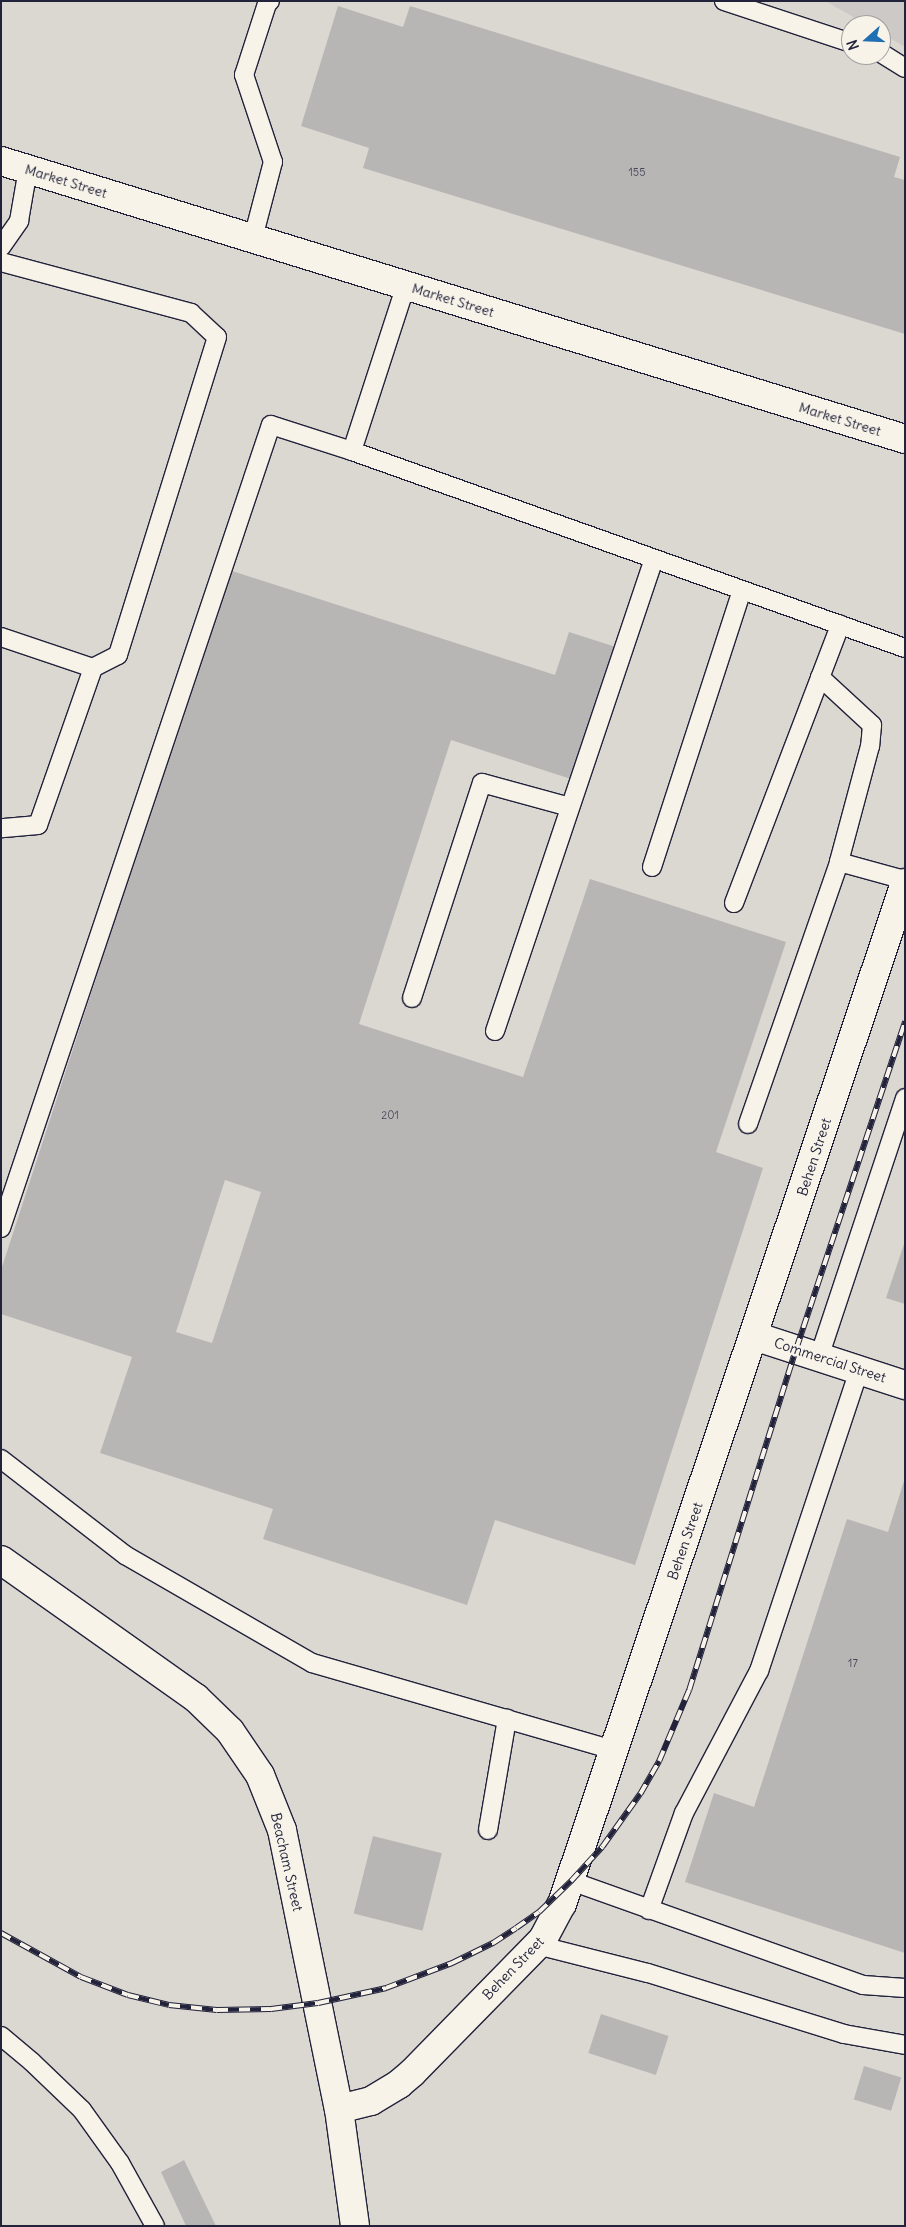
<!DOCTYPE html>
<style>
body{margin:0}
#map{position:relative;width:906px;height:2227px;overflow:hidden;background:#eae6de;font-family:Delius,sans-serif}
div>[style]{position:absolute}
.built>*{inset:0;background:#dbd8d2}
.green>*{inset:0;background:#cdc9c6}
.building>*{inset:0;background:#b8b6b5;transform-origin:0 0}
.roads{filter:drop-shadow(1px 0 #22223b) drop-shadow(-1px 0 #22223b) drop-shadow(0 1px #22223b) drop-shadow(0 -1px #22223b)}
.service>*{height:18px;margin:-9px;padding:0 9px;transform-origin:9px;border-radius:9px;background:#f7f3e8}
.minor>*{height:28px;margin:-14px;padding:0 14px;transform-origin:14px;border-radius:14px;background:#f7f3e8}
.secondary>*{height:28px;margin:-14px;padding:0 14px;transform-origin:14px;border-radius:14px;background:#f7f3e8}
.rail>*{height:5.5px;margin-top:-2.75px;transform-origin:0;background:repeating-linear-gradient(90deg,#f7f3e8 0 11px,#22223b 0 22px);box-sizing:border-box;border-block:1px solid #22223b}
span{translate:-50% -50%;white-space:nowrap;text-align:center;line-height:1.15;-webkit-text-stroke:5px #f7f3e8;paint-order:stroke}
.number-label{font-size:11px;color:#48475a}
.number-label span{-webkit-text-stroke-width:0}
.street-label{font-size:14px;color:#22223b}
.frame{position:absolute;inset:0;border:2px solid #22223b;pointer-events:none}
.north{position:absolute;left:841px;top:15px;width:50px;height:50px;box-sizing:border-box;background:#f7f3e8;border:1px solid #a29fa3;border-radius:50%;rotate:250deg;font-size:14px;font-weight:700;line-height:20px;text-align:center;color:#22223b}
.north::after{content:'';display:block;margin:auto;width:18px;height:22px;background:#1f6fb2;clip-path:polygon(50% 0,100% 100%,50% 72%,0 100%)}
</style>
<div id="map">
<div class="built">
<i style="clip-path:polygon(1px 1px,825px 1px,867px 25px,851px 25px,851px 55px,881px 55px,881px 33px,905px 47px,905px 2226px,1px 2226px)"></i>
</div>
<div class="green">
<i style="clip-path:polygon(825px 1px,905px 1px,905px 47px,881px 33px,881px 25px,867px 25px)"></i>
</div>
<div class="building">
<i style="clip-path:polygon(338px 6px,403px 27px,410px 6px,900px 157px,894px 177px,905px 180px,905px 334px,363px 168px,369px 148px,301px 126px)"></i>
<i style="clip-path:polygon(evenodd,229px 570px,555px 675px,569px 632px,622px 649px,577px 781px,451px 740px,359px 1024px,523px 1077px,590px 879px,786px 942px,716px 1152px,763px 1168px,635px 1565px,495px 1520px,467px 1605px,263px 1539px,273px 1509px,100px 1453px,132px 1357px,1px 1314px,1px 1270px,229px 570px,225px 1180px,261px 1192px,212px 1343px,176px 1332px,225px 1180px)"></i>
<i style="clip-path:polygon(905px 1241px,905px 1304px,886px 1298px)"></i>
<i style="clip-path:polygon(904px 1481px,905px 1481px,905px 1953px,685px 1882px,714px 1793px,754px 1807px,847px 1519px,888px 1532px)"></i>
<i style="left:373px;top:1836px;width:71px;height:80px;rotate:14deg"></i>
<i style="left:601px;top:2014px;width:71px;height:41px;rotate:18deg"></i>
<i style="left:864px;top:2066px;width:39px;height:35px;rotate:17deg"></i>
<i style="clip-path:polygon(184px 2160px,216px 2226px,186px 2226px,161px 2172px)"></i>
</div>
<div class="roads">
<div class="service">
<i style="left:724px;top:1px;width:134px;rotate:18.3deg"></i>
<i style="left:881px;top:53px;width:28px;rotate:32deg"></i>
<i style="left:253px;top:238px;width:79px;rotate:-75.3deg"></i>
<i style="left:273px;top:162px;width:92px;rotate:-108.4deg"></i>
<i style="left:244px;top:75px;width:75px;rotate:-72.1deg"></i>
<i style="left:267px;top:4px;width:4px;rotate:-45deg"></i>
<i style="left:1px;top:247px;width:32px;rotate:-55deg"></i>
<i style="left:19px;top:221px;width:53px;rotate:-80.2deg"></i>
<i style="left:1px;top:262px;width:197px;rotate:15deg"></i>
<i style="left:191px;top:313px;width:35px;rotate:43deg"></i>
<i style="left:217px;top:337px;width:333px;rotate:107.3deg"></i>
<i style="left:118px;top:655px;width:28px;rotate:153deg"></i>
<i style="left:352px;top:451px;width:175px;rotate:-72deg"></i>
<i style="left:1px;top:637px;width:97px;rotate:18.6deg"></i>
<i style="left:93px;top:668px;width:166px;rotate:109.3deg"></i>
<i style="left:38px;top:825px;width:37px;rotate:175deg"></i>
<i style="left:820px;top:677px;width:71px;rotate:42.7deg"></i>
<i style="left:872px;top:725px;width:21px;rotate:95deg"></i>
<i style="left:870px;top:746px;width:120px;rotate:105deg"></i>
<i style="left:652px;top:867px;width:291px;rotate:-72deg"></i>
<i style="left:734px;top:903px;width:298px;rotate:-69.1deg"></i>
<i style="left:412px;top:998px;width:226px;rotate:-72deg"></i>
<i style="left:482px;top:783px;width:91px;rotate:15.3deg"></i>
<i style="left:495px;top:1031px;width:498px;rotate:-71.4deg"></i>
<i style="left:748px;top:1124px;width:277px;rotate:-70.8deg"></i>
<i style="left:839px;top:862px;width:68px;rotate:15.3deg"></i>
<i style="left:1px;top:1228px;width:847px;rotate:-71.42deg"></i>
<i style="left:271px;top:425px;width:85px;rotate:17.8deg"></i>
<i style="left:352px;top:451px;width:587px;rotate:19.61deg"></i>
<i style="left:819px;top:1357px;width:273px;rotate:-71.6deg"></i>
<i style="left:1px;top:1459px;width:157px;rotate:37.7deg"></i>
<i style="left:125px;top:1555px;width:216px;rotate:30deg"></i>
<i style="left:312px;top:1663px;width:314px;rotate:16.1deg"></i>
<i style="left:488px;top:1830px;width:113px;rotate:-80.3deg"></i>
<i style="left:571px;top:1881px;width:310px;rotate:19.6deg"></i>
<i style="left:863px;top:1985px;width:42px;rotate:4.1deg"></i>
<i style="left:649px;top:1910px;width:103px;rotate:-70.2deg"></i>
<i style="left:684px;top:1813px;width:161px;rotate:-62.2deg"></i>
<i style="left:759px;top:1671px;width:317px;rotate:-71.6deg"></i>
<i style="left:537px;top:1945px;width:114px;rotate:14.2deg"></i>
<i style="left:648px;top:1973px;width:205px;rotate:17.3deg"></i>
<i style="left:844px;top:2034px;width:62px;rotate:10.2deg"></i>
<i style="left:1px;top:2036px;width:40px;rotate:40deg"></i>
<i style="left:32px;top:2062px;width:69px;rotate:43.8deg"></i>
<i style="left:82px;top:2110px;width:65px;rotate:54.4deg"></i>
<i style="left:120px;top:2163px;width:72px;rotate:60.9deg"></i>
</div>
<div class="minor">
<i style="left:1px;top:161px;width:946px;rotate:17.09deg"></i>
<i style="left:754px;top:1336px;width:159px;rotate:18deg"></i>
<i style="left:339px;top:2109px;width:33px;rotate:-14deg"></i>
<i style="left:371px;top:2101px;width:33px;rotate:-31deg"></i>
<i style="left:399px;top:2084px;width:17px;rotate:-40deg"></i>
<i style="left:412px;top:2073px;width:187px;rotate:-45.6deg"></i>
<i style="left:543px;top:1939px;width:40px;rotate:-62deg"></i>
<i style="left:562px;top:1904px;width:1077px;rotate:-71.43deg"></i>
</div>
<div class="secondary">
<i style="left:1px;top:1560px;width:239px;rotate:35.3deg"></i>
<i style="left:196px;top:1698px;width:47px;rotate:44.1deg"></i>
<i style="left:230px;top:1731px;width:53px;rotate:55.7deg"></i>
<i style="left:260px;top:1775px;width:59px;rotate:68.2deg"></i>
<i style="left:282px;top:1830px;width:285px;rotate:78.5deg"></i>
<i style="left:339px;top:2109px;width:118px;rotate:82.2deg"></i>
</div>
</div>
<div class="rail">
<i style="left:1px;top:1933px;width:91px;rotate:28.8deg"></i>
<i style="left:81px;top:1977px;width:50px;rotate:21deg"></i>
<i style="left:128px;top:1995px;width:42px;rotate:13.7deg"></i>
<i style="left:169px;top:2005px;width:48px;rotate:5.9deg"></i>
<i style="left:217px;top:2010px;width:54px;rotate:-1.1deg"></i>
<i style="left:271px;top:2009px;width:47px;rotate:-7.3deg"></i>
<i style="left:318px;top:2003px;width:70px;rotate:-12.4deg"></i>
<i style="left:386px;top:1988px;width:71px;rotate:-20.7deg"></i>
<i style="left:452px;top:1963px;width:46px;rotate:-26deg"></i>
<i style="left:493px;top:1943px;width:27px;rotate:-33deg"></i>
<i style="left:516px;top:1928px;width:28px;rotate:-35deg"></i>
<i style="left:539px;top:1912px;width:45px;rotate:-44.1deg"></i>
<i style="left:571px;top:1881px;width:46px;rotate:-47.6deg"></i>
<i style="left:602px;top:1847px;width:65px;rotate:-54.4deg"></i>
<i style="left:640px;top:1794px;width:38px;rotate:-60deg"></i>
<i style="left:659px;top:1761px;width:77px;rotate:-67.1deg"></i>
<i style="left:689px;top:1690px;width:357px;rotate:-72.6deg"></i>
<i style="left:796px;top:1349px;width:345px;rotate:-71.6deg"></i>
</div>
<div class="number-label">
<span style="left:637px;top:172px">155</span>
<span style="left:390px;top:1115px">201</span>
<span style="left:853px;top:1663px">17</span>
</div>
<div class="street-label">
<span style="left:66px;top:181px;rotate:17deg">Market Street</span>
<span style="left:453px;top:300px;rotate:17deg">Market Street</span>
<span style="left:840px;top:419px;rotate:17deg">Market Street</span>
<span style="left:814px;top:1157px;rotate:-72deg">Behen Street</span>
<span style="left:830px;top:1360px;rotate:18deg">Commercial Street</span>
<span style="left:685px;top:1541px;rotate:-71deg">Behen Street</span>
<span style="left:287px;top:1862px;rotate:77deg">Beacham Street</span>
<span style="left:513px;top:1968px;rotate:-46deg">Behen Street</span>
</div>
<div class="frame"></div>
<div class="north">N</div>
</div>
